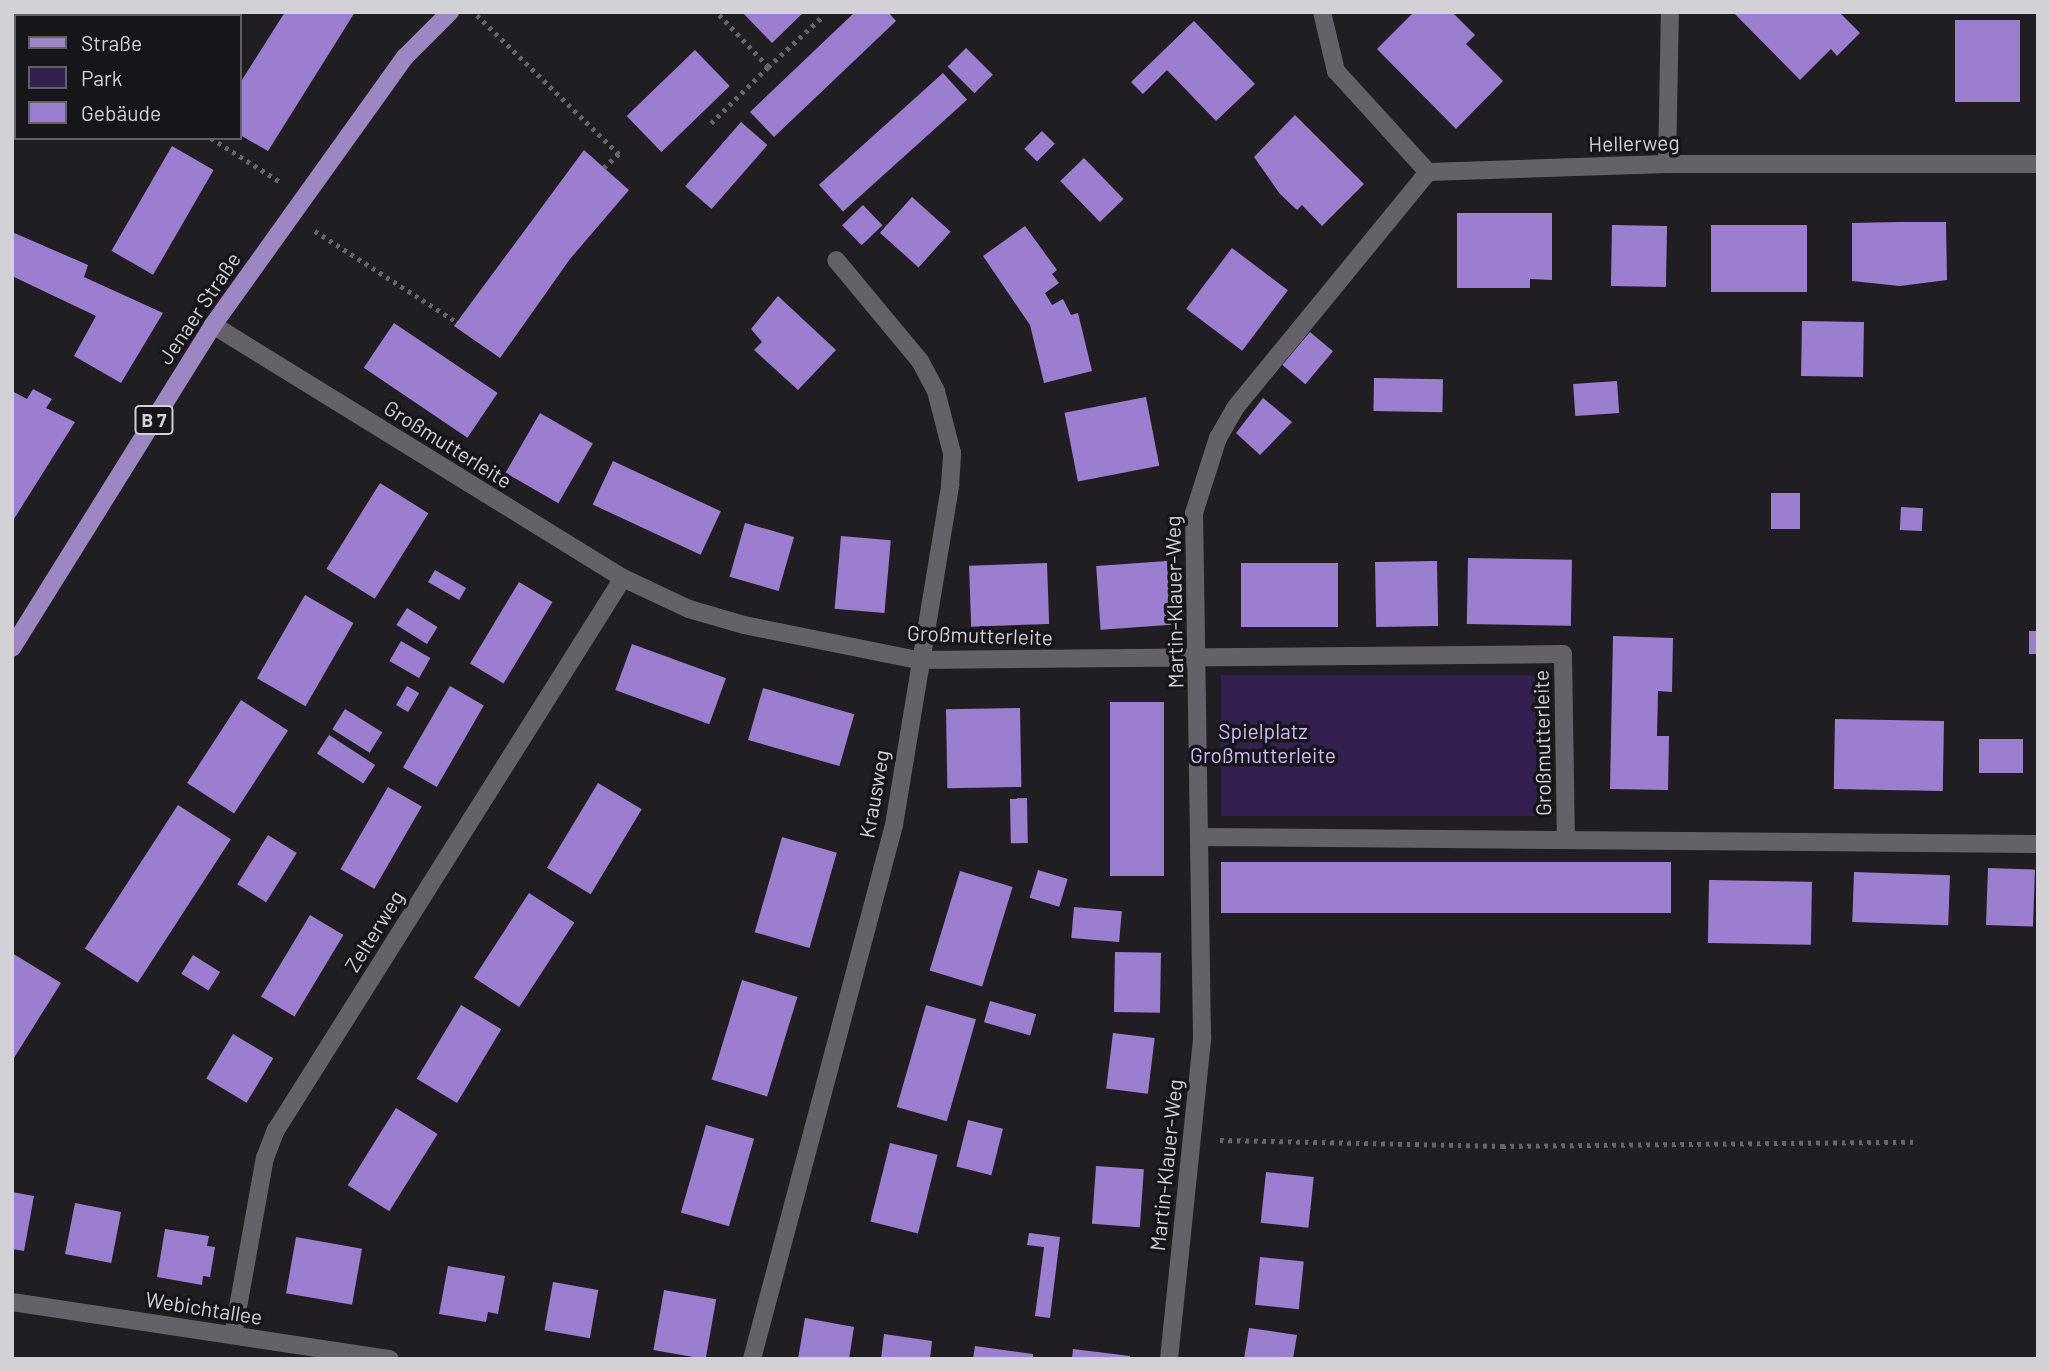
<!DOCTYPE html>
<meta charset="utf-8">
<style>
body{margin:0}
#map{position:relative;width:2050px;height:1371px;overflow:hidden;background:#201e23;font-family:Barlow,sans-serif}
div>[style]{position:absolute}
.green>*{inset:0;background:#332050;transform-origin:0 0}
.building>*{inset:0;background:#9c7ed1;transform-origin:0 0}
.path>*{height:4.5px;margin-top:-2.25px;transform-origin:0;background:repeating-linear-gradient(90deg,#67656a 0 3.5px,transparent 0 8.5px)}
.lane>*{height:18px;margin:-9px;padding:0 9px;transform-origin:9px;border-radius:9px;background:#646268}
.street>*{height:18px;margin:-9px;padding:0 9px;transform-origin:9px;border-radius:9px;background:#646268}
.primary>*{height:18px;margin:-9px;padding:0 9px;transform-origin:9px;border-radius:9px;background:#9c87c3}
span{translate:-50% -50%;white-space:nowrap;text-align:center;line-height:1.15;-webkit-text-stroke:7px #16151a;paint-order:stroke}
.shield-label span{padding:2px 5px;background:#16151a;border:2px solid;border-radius:5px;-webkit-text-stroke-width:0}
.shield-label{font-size:19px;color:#d2d1d5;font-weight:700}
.street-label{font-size:21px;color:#d2d1d5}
.park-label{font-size:21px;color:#d0bbfc}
.frame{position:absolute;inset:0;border:14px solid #d2d1d5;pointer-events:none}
.legend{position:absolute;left:14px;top:14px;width:228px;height:126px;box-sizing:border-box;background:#16151a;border:2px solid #616065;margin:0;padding:9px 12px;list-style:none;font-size:21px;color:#d2d1d5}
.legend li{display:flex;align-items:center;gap:14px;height:35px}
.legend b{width:35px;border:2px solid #616065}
</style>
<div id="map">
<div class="green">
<i style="left:1546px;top:675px;width:141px;height:325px;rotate:90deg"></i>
</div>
<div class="building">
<i style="clip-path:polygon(88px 12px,139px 12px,86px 16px)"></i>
<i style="clip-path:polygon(285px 12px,355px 12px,268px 151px,240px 135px,240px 83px)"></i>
<i style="clip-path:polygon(742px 12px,804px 12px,772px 43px)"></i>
<i style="clip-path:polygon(855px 12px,888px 12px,896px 21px,774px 137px,750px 112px)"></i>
<i style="clip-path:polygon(1414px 12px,1452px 12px,1475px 35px,1466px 44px,1503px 81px,1456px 129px,1377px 49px)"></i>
<i style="clip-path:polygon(1733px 12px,1839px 12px,1860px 33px,1837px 56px,1831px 49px,1800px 80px)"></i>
<i style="left:1955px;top:20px;width:65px;height:82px"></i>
<i style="clip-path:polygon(1194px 21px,1255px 84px,1216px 121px,1167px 70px,1143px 94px,1131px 82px)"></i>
<i style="left:966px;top:48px;width:38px;height:26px;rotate:45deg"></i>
<i style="left:695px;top:50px;width:50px;height:95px;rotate:46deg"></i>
<i style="left:943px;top:73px;width:36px;height:167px;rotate:48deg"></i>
<i style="clip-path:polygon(1295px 115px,1364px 184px,1322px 226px,1302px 205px,1297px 210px,1280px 194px,1254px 157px)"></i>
<i style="left:741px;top:122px;width:35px;height:85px;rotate:41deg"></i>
<i style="left:1042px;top:131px;width:18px;height:25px;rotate:45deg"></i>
<i style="left:172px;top:146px;width:48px;height:121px;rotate:30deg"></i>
<i style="clip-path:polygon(584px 150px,629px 190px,570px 259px,500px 358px,454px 326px)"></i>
<i style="left:1084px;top:158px;width:57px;height:33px;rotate:46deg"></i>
<i style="left:912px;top:197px;width:52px;height:48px;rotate:42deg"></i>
<i style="left:863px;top:205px;width:28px;height:29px;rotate:46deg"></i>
<i style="clip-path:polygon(1457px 213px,1552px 213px,1552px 280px,1530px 279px,1530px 288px,1457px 288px)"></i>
<i style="clip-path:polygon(1900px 222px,1946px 222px,1947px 280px,1900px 286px,1852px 281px,1852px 223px)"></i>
<i style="left:1612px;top:225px;width:55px;height:61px;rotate:1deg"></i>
<i style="left:1711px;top:225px;width:96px;height:67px"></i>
<i style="clip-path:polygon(1025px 226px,1057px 270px,1052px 274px,1059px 283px,1045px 293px,1052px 305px,1063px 299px,1071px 315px,1078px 313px,1092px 371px,1044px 383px,1030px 325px,983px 256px)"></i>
<i style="clip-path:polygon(12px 232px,88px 265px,84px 277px,163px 313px,121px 383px,74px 356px,96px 316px,12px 276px)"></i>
<i style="left:1232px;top:248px;width:70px;height:76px;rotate:37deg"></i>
<i style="clip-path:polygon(778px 296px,836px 350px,798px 390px,754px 350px,762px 342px,751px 329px)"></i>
<i style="left:1802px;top:321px;width:62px;height:55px;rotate:1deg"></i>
<i style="left:394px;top:323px;width:125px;height:54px;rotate:34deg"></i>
<i style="left:1310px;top:332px;width:30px;height:43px;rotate:40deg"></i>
<i style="left:1374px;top:378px;width:69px;height:33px;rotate:1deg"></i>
<i style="left:1617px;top:381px;width:32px;height:44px;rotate:86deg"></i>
<i style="clip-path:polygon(33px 389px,52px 399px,46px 408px,75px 422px,12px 522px,12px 391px,27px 399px)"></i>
<i style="left:1146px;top:397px;width:70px;height:83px;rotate:79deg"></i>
<i style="clip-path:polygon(1263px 398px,1292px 422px,1260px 455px,1236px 433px)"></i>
<i style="left:540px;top:413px;width:61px;height:69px;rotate:30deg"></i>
<i style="left:613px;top:461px;width:119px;height:48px;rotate:25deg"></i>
<i style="left:380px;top:483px;width:57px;height:101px;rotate:32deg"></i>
<i style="left:1771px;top:493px;width:29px;height:36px"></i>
<i style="left:1901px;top:507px;width:22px;height:23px;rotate:3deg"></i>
<i style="left:745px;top:523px;width:51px;height:56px;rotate:16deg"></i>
<i style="left:841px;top:536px;width:50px;height:73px;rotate:5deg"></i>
<i style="left:1468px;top:558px;width:104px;height:66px;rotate:1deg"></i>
<i style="left:1167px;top:561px;width:64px;height:71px;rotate:86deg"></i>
<i style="left:1437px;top:561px;width:65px;height:62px;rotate:89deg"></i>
<i style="left:1047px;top:563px;width:61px;height:78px;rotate:88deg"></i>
<i style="left:1241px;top:563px;width:97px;height:64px"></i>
<i style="left:435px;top:570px;width:36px;height:14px;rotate:30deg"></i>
<i style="left:519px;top:582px;width:39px;height:95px;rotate:31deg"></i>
<i style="left:305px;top:595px;width:56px;height:96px;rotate:30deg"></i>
<i style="left:407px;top:608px;width:36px;height:20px;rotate:32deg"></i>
<i style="left:2029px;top:631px;width:9px;height:23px"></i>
<i style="clip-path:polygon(1613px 636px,1673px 638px,1672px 692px,1658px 691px,1657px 736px,1669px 736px,1668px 790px,1610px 789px)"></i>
<i style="left:401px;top:641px;width:34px;height:23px;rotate:30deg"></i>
<i style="left:632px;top:644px;width:100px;height:49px;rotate:20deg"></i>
<i style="left:407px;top:686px;width:14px;height:22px;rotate:30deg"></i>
<i style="left:450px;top:686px;width:39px;height:94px;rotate:30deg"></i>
<i style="left:763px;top:688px;width:95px;height:54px;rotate:16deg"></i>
<i style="left:241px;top:700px;width:56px;height:99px;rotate:33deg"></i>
<i style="left:1110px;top:702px;width:54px;height:174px"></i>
<i style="left:1020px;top:708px;width:79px;height:74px;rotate:89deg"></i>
<i style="left:345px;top:709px;width:44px;height:24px;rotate:32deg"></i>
<i style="left:1835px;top:719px;width:109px;height:70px;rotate:1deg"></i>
<i style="left:329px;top:735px;width:55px;height:22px;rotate:33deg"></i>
<i style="left:1979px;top:739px;width:44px;height:34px"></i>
<i style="left:598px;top:783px;width:51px;height:99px;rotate:31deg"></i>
<i style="left:388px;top:787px;width:39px;height:95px;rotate:30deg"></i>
<i style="left:1027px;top:798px;width:45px;height:17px;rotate:89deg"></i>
<i style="left:178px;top:805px;width:63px;height:171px;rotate:33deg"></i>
<i style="left:268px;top:835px;width:34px;height:58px;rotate:32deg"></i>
<i style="left:782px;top:837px;width:57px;height:99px;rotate:16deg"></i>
<i style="left:1221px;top:862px;width:450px;height:51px"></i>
<i style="left:1988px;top:868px;width:47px;height:57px;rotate:2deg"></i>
<i style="left:1038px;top:870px;width:31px;height:29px;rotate:17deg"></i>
<i style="left:960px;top:871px;width:55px;height:104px;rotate:17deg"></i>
<i style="left:1854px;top:872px;width:96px;height:50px;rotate:2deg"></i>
<i style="left:1709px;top:880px;width:103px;height:63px;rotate:1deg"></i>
<i style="left:529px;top:893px;width:54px;height:101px;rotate:33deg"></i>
<i style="left:1074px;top:907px;width:48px;height:31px;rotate:5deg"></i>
<i style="left:310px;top:915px;width:39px;height:95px;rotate:31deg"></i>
<i style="left:1115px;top:952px;width:46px;height:60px;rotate:1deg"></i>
<i style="clip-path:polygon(12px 953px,61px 983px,12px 1061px)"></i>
<i style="left:193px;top:955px;width:32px;height:22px;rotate:32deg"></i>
<i style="left:742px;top:980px;width:58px;height:104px;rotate:17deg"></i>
<i style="left:990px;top:1001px;width:48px;height:22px;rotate:16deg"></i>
<i style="left:461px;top:1005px;width:47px;height:86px;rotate:31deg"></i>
<i style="left:926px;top:1005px;width:52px;height:106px;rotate:16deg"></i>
<i style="left:1113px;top:1033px;width:42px;height:56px;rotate:7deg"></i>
<i style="left:233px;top:1034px;width:47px;height:52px;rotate:31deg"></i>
<i style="left:396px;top:1108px;width:49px;height:91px;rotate:32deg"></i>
<i style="left:968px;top:1120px;width:36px;height:48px;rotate:14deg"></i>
<i style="left:706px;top:1125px;width:50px;height:91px;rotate:16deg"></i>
<i style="left:890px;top:1143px;width:49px;height:81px;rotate:14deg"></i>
<i style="left:1096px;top:1166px;width:48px;height:58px;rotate:4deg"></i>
<i style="left:1266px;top:1172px;width:48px;height:51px;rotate:6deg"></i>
<i style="clip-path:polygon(12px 1192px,34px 1196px,24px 1251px,12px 1249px)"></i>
<i style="left:75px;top:1203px;width:47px;height:52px;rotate:11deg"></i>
<i style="clip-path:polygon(165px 1229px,209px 1236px,207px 1246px,215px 1247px,210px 1277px,203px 1276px,202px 1285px,157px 1277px)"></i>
<i style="clip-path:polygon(1029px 1233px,1060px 1237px,1050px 1318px,1035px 1316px,1044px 1247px,1027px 1245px)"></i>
<i style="left:296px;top:1237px;width:67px;height:57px;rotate:10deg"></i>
<i style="left:1260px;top:1257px;width:44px;height:48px;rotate:6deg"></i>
<i style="clip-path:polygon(448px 1266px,505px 1276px,498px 1314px,488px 1312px,486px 1322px,439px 1314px)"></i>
<i style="left:553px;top:1282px;width:46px;height:49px;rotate:10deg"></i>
<i style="left:664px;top:1290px;width:53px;height:61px;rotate:10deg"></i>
<i style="clip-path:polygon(805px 1318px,854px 1327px,849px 1359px,798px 1359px)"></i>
<i style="clip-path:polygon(1249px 1328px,1297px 1335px,1293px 1359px,1244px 1359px)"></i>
<i style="clip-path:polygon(884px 1334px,932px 1341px,930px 1359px,881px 1359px)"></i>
<i style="clip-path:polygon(975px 1346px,1033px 1354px,1033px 1359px,973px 1359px)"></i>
<i style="clip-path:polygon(1073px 1349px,1130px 1356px,1130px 1359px,1072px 1359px)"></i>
</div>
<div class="path">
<i style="left:477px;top:15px;width:199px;rotate:44.4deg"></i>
<i style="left:619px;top:154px;width:21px;rotate:137deg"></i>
<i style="left:12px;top:33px;width:4px;rotate:27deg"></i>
<i style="left:768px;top:67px;width:74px;rotate:-42.8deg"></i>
<i style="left:711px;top:123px;width:80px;rotate:-44.5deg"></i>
<i style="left:768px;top:67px;width:76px;rotate:-133.4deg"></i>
<i style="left:211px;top:138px;width:84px;rotate:32.4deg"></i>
<i style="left:315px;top:231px;width:169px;rotate:32.7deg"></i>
<i style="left:1220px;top:1140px;width:282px;rotate:1.2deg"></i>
<i style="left:1502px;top:1146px;width:411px;rotate:-0.6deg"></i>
</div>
<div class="lane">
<i style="left:1667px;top:164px;width:152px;rotate:-88.9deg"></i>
</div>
<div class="street">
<i style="left:1322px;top:12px;width:61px;rotate:76.7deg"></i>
<i style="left:1336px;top:71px;width:137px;rotate:47.7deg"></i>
<i style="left:1428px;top:172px;width:239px;rotate:-1.9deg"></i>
<i style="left:1667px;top:164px;width:371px"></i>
<i style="left:213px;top:325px;width:482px;rotate:31.7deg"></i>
<i style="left:623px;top:578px;width:73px;rotate:25.2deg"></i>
<i style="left:689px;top:609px;width:57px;rotate:16.2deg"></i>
<i style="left:744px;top:625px;width:177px;rotate:11.4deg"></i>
<i style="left:918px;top:660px;width:645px;rotate:-0.53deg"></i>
<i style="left:1563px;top:654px;width:183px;rotate:89.1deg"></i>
<i style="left:1200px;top:837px;width:838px;rotate:0.48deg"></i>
<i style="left:12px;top:1302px;width:382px;rotate:8.6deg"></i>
<i style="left:233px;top:1335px;width:180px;rotate:-79.8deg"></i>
<i style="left:265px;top:1158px;width:30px;rotate:-69deg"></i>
<i style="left:276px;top:1130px;width:652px;rotate:-57.85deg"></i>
<i style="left:752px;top:1359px;width:553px;rotate:-75.11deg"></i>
<i style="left:894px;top:825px;width:345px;rotate:-80.6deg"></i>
<i style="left:950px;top:485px;width:32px;rotate:-86deg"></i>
<i style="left:952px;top:453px;width:64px;rotate:-104.5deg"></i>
<i style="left:936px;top:391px;width:34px;rotate:-118deg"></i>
<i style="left:920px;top:361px;width:131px;rotate:-129.7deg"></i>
<i style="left:1169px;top:1359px;width:324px;rotate:-84.1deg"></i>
<i style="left:1202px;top:1037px;width:524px;rotate:-90.87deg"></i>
<i style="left:1194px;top:513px;width:79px;rotate:-72.3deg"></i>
<i style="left:1218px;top:438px;width:34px;rotate:-60deg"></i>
<i style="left:1235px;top:408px;width:305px;rotate:-50.7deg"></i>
</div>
<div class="primary">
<i style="left:12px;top:648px;width:380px;rotate:-58.1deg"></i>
<i style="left:213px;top:325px;width:330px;rotate:-54.4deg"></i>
<i style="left:405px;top:57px;width:64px;rotate:-45deg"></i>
</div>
<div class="shield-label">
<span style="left:154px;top:420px">B 7</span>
</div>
<div class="street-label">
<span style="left:1634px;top:143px;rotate:-1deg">Hellerweg</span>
<span style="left:199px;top:308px;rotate:-56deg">Jenaer Straße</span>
<span style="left:448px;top:444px;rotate:32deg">Großmutterleite</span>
<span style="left:1174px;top:602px;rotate:-91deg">Martin-Klauer-Weg</span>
<span style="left:980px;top:635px;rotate:2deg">Großmutterleite</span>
<span style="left:1542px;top:743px;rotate:-91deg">Großmutterleite</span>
<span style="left:874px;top:794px;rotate:-80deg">Krausweg</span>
<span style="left:374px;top:931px;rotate:-58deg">Zelterweg</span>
<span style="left:1166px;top:1165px;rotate:-84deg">Martin-Klauer-Weg</span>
<span style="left:204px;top:1308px;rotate:9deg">Webichtallee</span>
</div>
<div class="park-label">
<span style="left:1263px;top:743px">Spielplatz<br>Großmutterleite</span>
</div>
<div class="frame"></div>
<ul class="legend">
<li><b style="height:9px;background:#9c87c3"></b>Straße</li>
<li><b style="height:19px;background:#332050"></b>Park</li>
<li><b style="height:19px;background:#9c7ed1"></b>Gebäude</li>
</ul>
</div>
